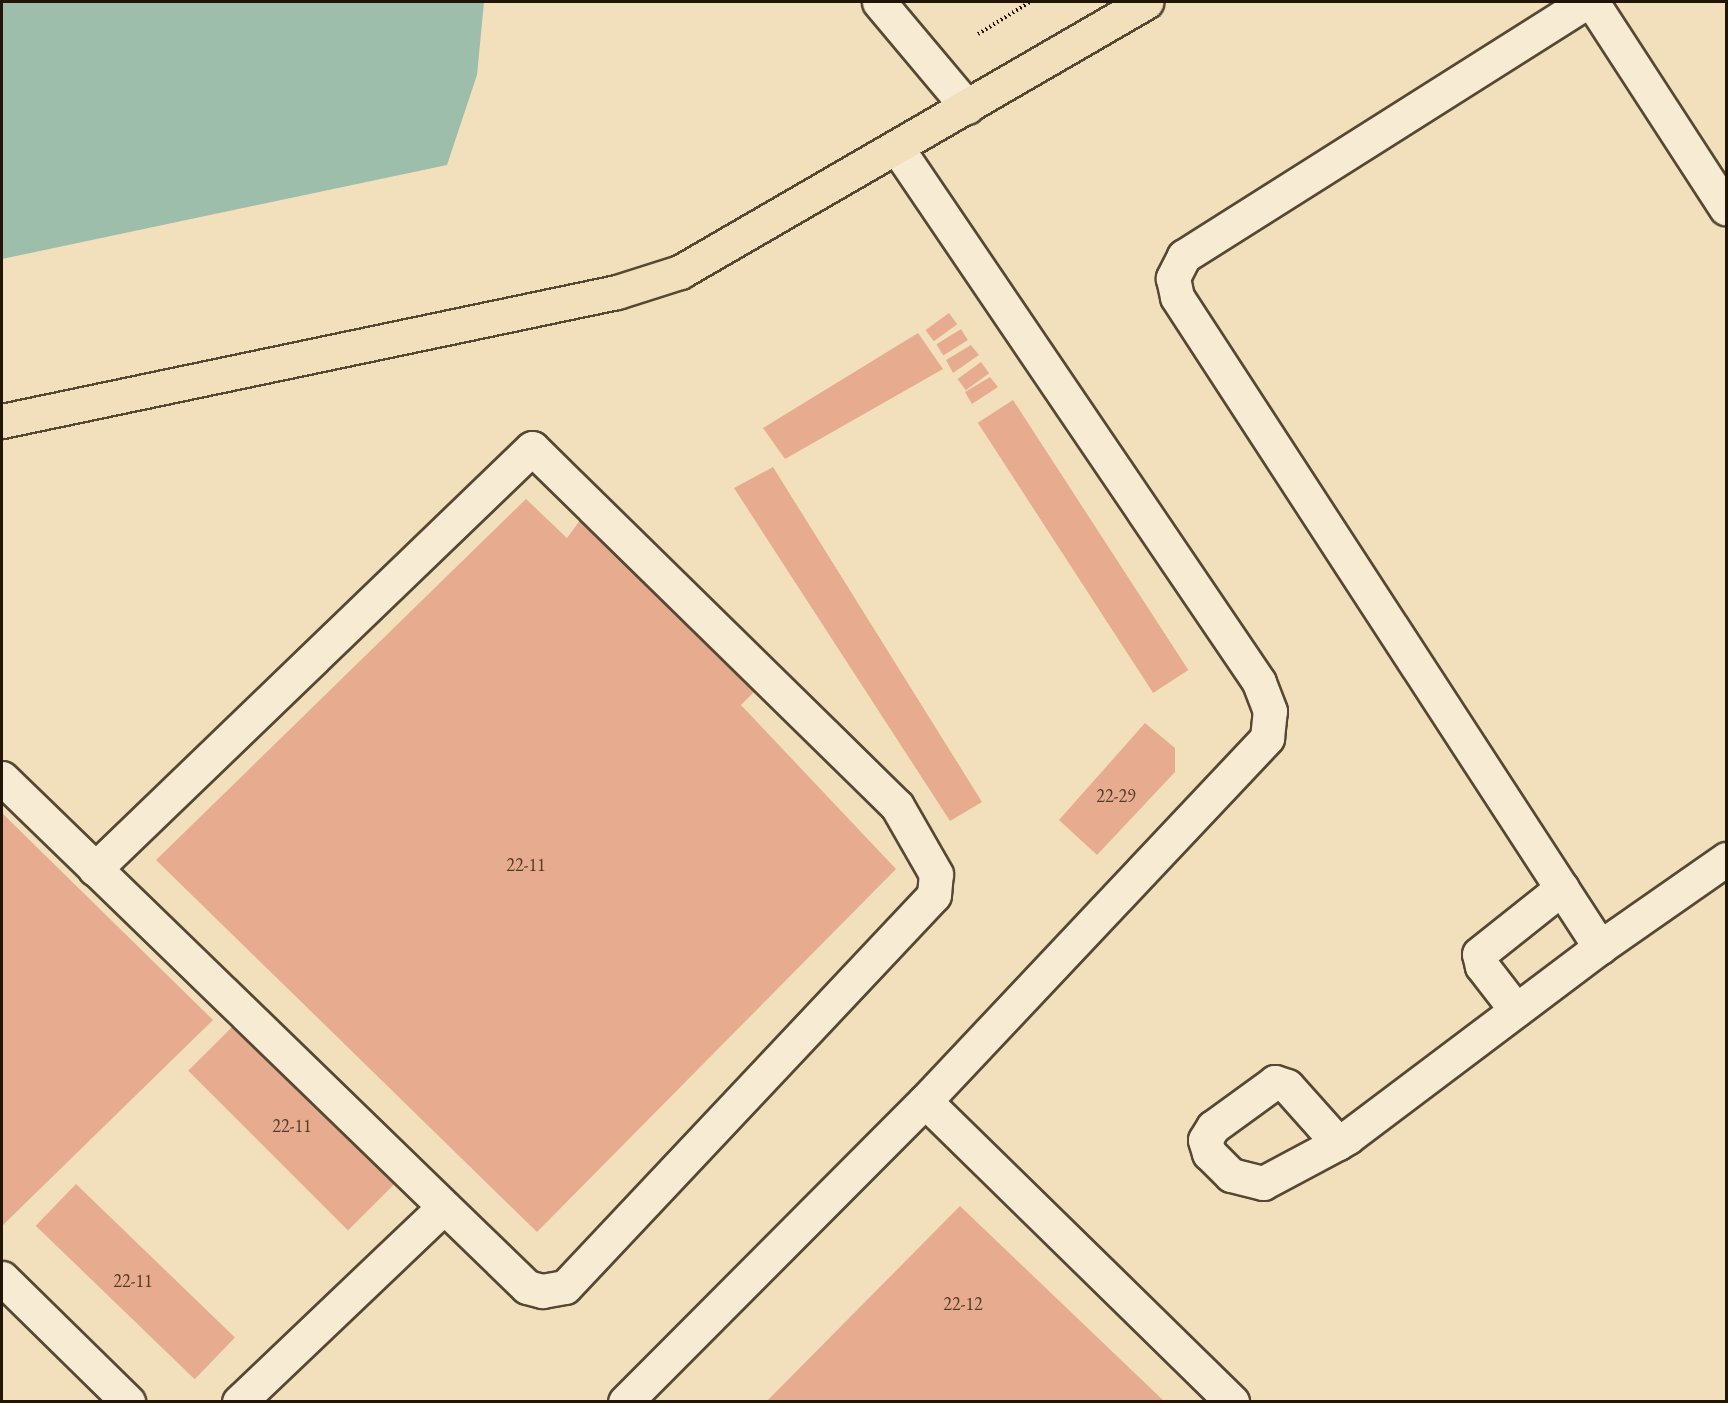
<!DOCTYPE html>
<style>
body{margin:0}
#map{position:relative;width:1728px;height:1403px;overflow:hidden;background:#f2e0bc;font-family:"EB Garamond",serif}
div>[style]{position:absolute}
.water>*{inset:0;background:#9cbeab}
.building>*{inset:0;background:#e7ac8f;transform-origin:0 0}
.path>*{height:4px;margin-top:-2px;transform-origin:0;background:repeating-linear-gradient(90deg,#221505 0 1.5px,transparent 0 4.5px)}
.roads{filter:drop-shadow(2px 0 #564833) drop-shadow(-2px 0 #564833) drop-shadow(0 2px #564833) drop-shadow(0 -2px #564833)}
.minor>*{height:33px;margin:-16.5px;padding:0 16.5px;transform-origin:16.5px;border-radius:16.5px;background:#f7ebd3}
.major>*{height:33px;margin:-16.5px;padding:0 16.5px;transform-origin:16.5px;border-radius:16.5px;background:#f2e0bc}
span{translate:-50% -50%;white-space:nowrap;text-align:center;line-height:1.15;-webkit-text-stroke:4.5px #f7ebd3;paint-order:stroke}
.number-label{font-size:18px;color:#533b28}
.number-label span{-webkit-text-stroke-width:0}
.frame{position:absolute;inset:0;border:3px solid #221505;pointer-events:none}
</style>
<div id="map">
<div class="water">
<i style="clip-path:polygon(2px 2px,484px 2px,477px 75px,447px 165px,2px 259px)"></i>
</div>
<div class="building">
<i style="left:949px;top:313px;width:14px;height:29px;rotate:54deg"></i>
<i style="left:961px;top:329px;width:13px;height:29px;rotate:58deg"></i>
<i style="clip-path:polygon(918px 333px,943px 369px,785px 459px,763px 428px)"></i>
<i style="clip-path:polygon(971px 345px,979px 355px,953px 373px,946px 360px)"></i>
<i style="left:981px;top:362px;width:14px;height:29px;rotate:54deg"></i>
<i style="clip-path:polygon(990px 377px,998px 387px,972px 404px,965px 392px)"></i>
<i style="left:1013px;top:400px;width:322px;height:42px;rotate:57deg"></i>
<i style="clip-path:polygon(773px 467px,982px 802px,950px 821px,734px 488px)"></i>
<i style="clip-path:polygon(526px 499px,567px 538px,583px 516px,758px 688px,741px 705px,896px 869px,537px 1232px,156px 860px)"></i>
<i style="clip-path:polygon(1145px 723px,1175px 748px,1175px 772px,1097px 855px,1059px 820px)"></i>
<i style="clip-path:polygon(2px 813px,213px 1020px,2px 1226px)"></i>
<i style="left:237px;top:1022px;width:226px;height:69px;rotate:45deg"></i>
<i style="left:76px;top:1184px;width:221px;height:58px;rotate:44deg"></i>
<i style="clip-path:polygon(960px 1206px,1165px 1402px,766px 1402px)"></i>
</div>
<div class="path">
<i style="left:978px;top:34px;width:61px;rotate:-31.6deg"></i>
</div>
<div class="roads">
<div class="minor">
<i style="left:879px;top:2px;width:137px;rotate:50deg"></i>
<i style="left:1586px;top:2px;width:476px;rotate:147.7deg"></i>
<i style="left:1184px;top:256px;width:25px;rotate:117deg"></i>
<i style="left:1173px;top:278px;width:19px;rotate:78deg"></i>
<i style="left:1177px;top:297px;width:776px;rotate:56.95deg"></i>
<i style="left:1600px;top:947px;width:154px;rotate:-34.9deg"></i>
<i style="left:1592px;top:2px;width:246px;rotate:57deg"></i>
<i style="left:2px;top:778px;width:731px;rotate:44.11deg"></i>
<i style="left:527px;top:1287px;width:16px;rotate:15deg"></i>
<i style="left:542px;top:1291px;width:23px;rotate:-10deg"></i>
<i style="left:565px;top:1287px;width:538px;rotate:-46.73deg"></i>
<i style="left:934px;top:895px;width:21px;rotate:-85deg"></i>
<i style="left:936px;top:874px;width:78px;rotate:-119.8deg"></i>
<i style="left:897px;top:806px;width:511px;rotate:-135.55deg"></i>
<i style="left:532px;top:448px;width:607px;rotate:136.07deg"></i>
<i style="left:1516px;top:1010px;width:56px;rotate:-127.7deg"></i>
<i style="left:1482px;top:966px;width:12px;rotate:-104deg"></i>
<i style="left:1479px;top:954px;width:106px;rotate:-38.5deg"></i>
<i style="left:925px;top:1101px;width:430px;rotate:44.4deg"></i>
<i style="left:1338px;top:1143px;width:76px;rotate:-131.8deg"></i>
<i style="left:1287px;top:1086px;width:13px;rotate:-162deg"></i>
<i style="left:1275px;top:1082px;width:77px;rotate:144deg"></i>
<i style="left:1213px;top:1127px;width:15px;rotate:122deg"></i>
<i style="left:1205px;top:1140px;width:14px;rotate:73deg"></i>
<i style="left:1209px;top:1153px;width:31px;rotate:45deg"></i>
<i style="left:1231px;top:1175px;width:33px;rotate:14deg"></i>
<i style="left:1263px;top:1183px;width:85px;rotate:-28.1deg"></i>
<i style="left:1338px;top:1143px;width:12px;rotate:-31deg"></i>
<i style="left:1348px;top:1137px;width:316px;rotate:-37deg"></i>
<i style="left:2px;top:1278px;width:177px;rotate:44.5deg"></i>
<i style="left:239px;top:1402px;width:283px;rotate:-43.6deg"></i>
<i style="left:625px;top:1402px;width:425px;rotate:-45.1deg"></i>
<i style="left:925px;top:1101px;width:499px;rotate:-46.7deg"></i>
<i style="left:1267px;top:738px;width:27px;rotate:-84deg"></i>
<i style="left:1270px;top:711px;width:31px;rotate:-111deg"></i>
<i style="left:1259px;top:682px;width:645px;rotate:-124.13deg"></i>
</div>
<div class="major">
<i style="left:2px;top:421px;width:628px;rotate:-11.85deg"></i>
<i style="left:617px;top:292px;width:66px;rotate:-17.6deg"></i>
<i style="left:680px;top:272px;width:539px;rotate:-30.09deg"></i>
</div>
</div>
<div class="number-label">
<span style="left:1116px;top:796px">22-29</span>
<span style="left:526px;top:865px">22-11</span>
<span style="left:292px;top:1126px">22-11</span>
<span style="left:133px;top:1281px">22-11</span>
<span style="left:963px;top:1304px">22-12</span>
</div>
<div class="frame"></div>
</div>
